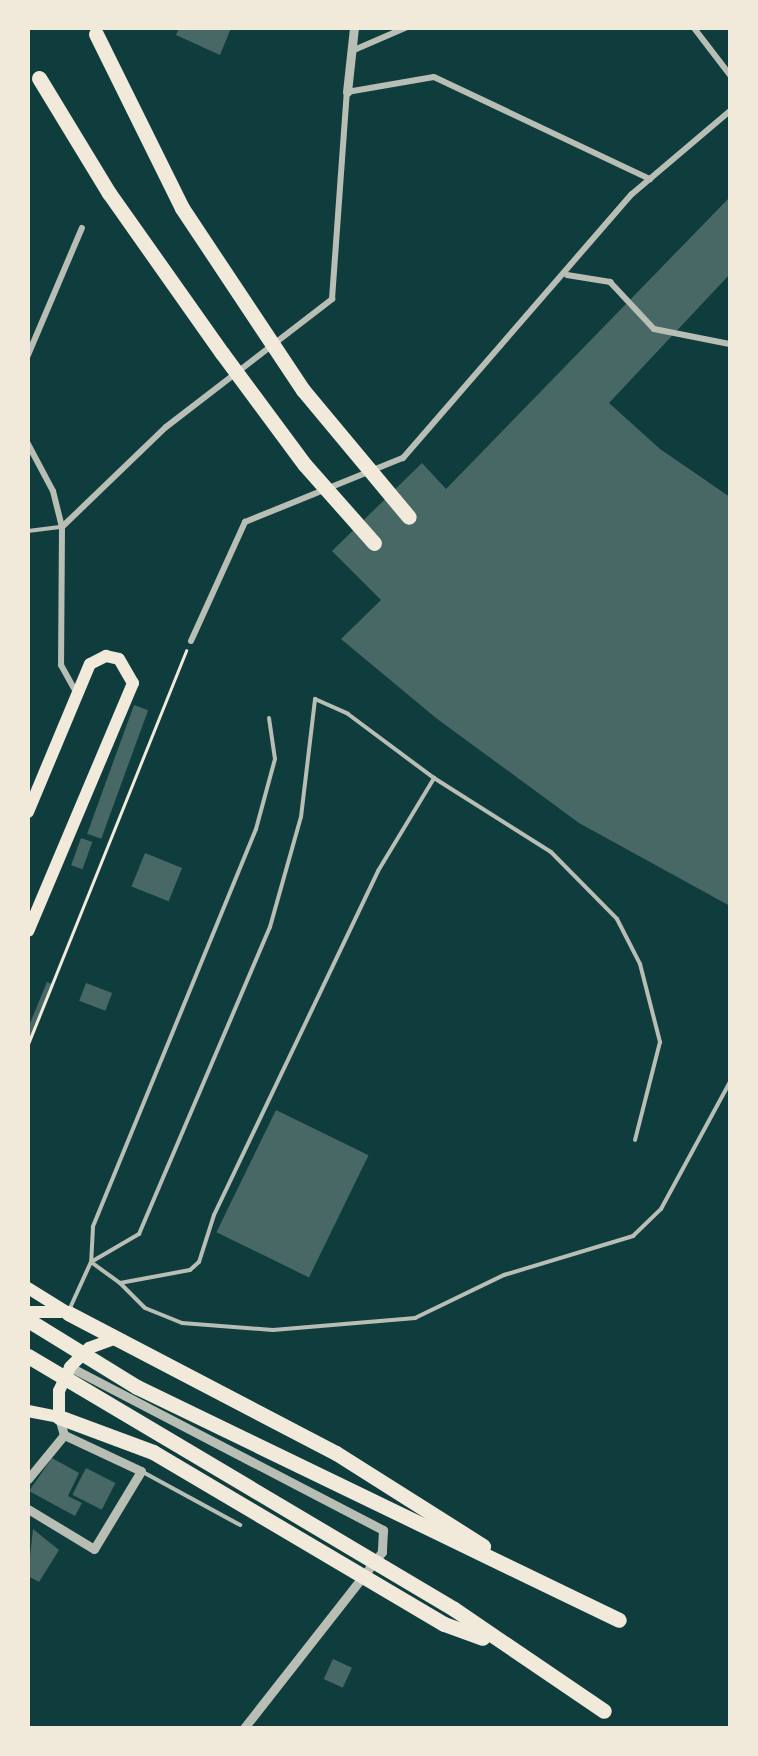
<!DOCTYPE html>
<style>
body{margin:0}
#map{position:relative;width:758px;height:1756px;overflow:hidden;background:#0f3d3e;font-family:Raleway,sans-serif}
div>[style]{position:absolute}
.building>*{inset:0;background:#486865;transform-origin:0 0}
.path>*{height:2.5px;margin:-1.25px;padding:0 1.25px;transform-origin:1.25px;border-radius:1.25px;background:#f1e9da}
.service>*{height:4px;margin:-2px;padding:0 2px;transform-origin:2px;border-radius:2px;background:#b8beb3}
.pedestrian>*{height:6px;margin:-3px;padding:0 3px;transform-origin:3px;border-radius:3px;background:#b8beb3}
.minor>*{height:9px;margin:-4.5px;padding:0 4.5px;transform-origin:4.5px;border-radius:4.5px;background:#b8beb3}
.primary>*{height:12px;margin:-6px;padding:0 6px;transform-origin:6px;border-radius:6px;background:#f1e9da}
.motorway>*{height:15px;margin:-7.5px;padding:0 7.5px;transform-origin:7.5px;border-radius:7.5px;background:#f1e9da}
span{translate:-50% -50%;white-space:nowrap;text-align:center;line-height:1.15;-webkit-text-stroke:9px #f1e9da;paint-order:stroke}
.frame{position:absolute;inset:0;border:30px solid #f1e9da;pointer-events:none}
</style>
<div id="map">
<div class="building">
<i style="clip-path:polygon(179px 28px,231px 28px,220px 55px,176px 35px)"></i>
<i style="clip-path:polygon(730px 197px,730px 274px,609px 403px,660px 449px,730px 497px,730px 906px,579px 823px,436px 718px,341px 639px,381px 600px,332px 551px,422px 463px,446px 489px)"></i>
<i style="left:134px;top:705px;width:15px;height:137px;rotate:20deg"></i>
<i style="left:81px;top:838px;width:12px;height:29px;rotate:20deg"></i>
<i style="left:145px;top:853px;width:40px;height:36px;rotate:22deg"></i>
<i style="clip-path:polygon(47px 982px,54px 985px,28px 1048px,28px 1028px)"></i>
<i style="left:86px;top:983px;width:28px;height:19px;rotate:21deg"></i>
<i style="left:276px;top:1110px;width:103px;height:136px;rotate:26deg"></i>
<i style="clip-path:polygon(52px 1458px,79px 1473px,68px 1496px,82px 1503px,75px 1516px,29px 1491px)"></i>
<i style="left:86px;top:1468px;width:33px;height:30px;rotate:27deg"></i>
<i style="clip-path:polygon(33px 1529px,59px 1550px,39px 1582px,28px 1576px)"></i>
<i style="left:333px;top:1659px;width:21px;height:22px;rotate:25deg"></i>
</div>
<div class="path">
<i style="left:28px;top:1044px;width:424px;rotate:-68.1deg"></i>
</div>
<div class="service">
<i style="left:28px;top:531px;width:34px;rotate:-7deg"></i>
<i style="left:269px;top:718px;width:41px;rotate:81.7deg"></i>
<i style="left:275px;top:759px;width:73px;rotate:105.2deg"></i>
<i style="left:256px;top:829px;width:430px;rotate:112.3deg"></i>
<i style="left:93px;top:1227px;width:35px;rotate:93deg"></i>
<i style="left:91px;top:1262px;width:36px;rotate:36deg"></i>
<i style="left:120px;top:1283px;width:71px;rotate:-10.5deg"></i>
<i style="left:190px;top:1270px;width:12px;rotate:-42deg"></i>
<i style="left:199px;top:1262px;width:49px;rotate:-72.3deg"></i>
<i style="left:214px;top:1215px;width:381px;rotate:-64.5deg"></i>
<i style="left:378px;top:871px;width:109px;rotate:-58.9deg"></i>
<i style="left:120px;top:1283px;width:35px;rotate:45deg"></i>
<i style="left:145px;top:1308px;width:40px;rotate:22deg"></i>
<i style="left:182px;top:1323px;width:91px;rotate:4.4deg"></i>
<i style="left:273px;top:1330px;width:143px;rotate:-4.8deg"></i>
<i style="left:415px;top:1318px;width:99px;rotate:-25.8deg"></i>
<i style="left:504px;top:1275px;width:135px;rotate:-16.8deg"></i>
<i style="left:633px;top:1236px;width:39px;rotate:-44deg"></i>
<i style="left:661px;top:1209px;width:145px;rotate:-61.5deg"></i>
<i style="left:70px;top:1308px;width:51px;rotate:-65.5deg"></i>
<i style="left:91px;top:1262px;width:56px;rotate:-30.3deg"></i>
<i style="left:139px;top:1234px;width:334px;rotate:-66.9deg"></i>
<i style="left:270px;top:927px;width:114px;rotate:-74.3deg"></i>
<i style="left:301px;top:817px;width:119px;rotate:-83.2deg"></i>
<i style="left:315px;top:699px;width:36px;rotate:24deg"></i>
<i style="left:348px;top:714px;width:107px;rotate:36.7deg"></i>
<i style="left:434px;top:778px;width:138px;rotate:32.3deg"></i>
<i style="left:551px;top:852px;width:94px;rotate:45.4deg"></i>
<i style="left:617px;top:919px;width:51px;rotate:62.9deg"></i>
<i style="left:640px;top:964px;width:81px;rotate:75.6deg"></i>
<i style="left:660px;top:1042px;width:101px;rotate:104.3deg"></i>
<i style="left:141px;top:1471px;width:113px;rotate:28.6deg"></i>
</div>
<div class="pedestrian">
<i style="left:694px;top:28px;width:59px;rotate:52.5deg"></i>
<i style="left:354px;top:50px;width:56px;rotate:-23.3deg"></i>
<i style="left:567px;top:275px;width:44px;rotate:9.2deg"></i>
<i style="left:610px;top:282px;width:64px;rotate:46.9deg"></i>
<i style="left:654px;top:329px;width:77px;rotate:11.2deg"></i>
<i style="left:28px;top:355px;width:138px;rotate:-67deg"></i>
<i style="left:28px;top:444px;width:53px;rotate:62deg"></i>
<i style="left:53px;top:491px;width:37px;rotate:76deg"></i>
<i style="left:62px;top:527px;width:138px;rotate:90.4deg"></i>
<i style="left:61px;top:665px;width:31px;rotate:61deg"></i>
<i style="left:62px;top:527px;width:144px;rotate:-43.9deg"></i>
<i style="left:166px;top:427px;width:210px;rotate:-37.6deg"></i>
<i style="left:332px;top:299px;width:208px;rotate:-85.9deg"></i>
<i style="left:347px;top:92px;width:88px;rotate:-9.8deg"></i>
<i style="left:434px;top:77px;width:239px;rotate:25.3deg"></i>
<i style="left:191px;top:641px;width:131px;rotate:-65.6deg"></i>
<i style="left:245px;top:522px;width:170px;rotate:-22.1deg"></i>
<i style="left:403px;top:458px;width:349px;rotate:-49.1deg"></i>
<i style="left:632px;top:194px;width:128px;rotate:-40.3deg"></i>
</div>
<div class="minor">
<i style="left:347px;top:92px;width:64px;rotate:-83.8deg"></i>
<i style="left:70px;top:1367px;width:353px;rotate:27.5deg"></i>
<i style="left:383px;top:1530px;width:22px;rotate:93deg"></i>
<i style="left:382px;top:1552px;width:224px;rotate:128.1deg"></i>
<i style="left:28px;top:1479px;width:57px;rotate:-50.7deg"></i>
<i style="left:64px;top:1435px;width:19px;rotate:-106deg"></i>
<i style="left:28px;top:1509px;width:77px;rotate:31.2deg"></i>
<i style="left:94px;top:1549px;width:91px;rotate:-58.9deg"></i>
<i style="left:141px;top:1471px;width:85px;rotate:-154.9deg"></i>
</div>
<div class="primary">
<i style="left:28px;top:812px;width:160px;rotate:-67.3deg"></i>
<i style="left:90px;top:664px;width:18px;rotate:-27deg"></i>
<i style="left:106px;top:656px;width:13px;rotate:13deg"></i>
<i style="left:119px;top:659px;width:28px;rotate:60deg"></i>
<i style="left:133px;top:683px;width:269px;rotate:112.9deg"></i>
<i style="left:28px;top:1288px;width:47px;rotate:32deg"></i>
<i style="left:28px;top:1312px;width:33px"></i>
<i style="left:28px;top:1411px;width:32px;rotate:11deg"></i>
<i style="left:59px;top:1417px;width:26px;rotate:-90deg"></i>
<i style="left:59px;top:1391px;width:26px;rotate:-65deg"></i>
<i style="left:70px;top:1367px;width:27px;rotate:-45deg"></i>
<i style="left:89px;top:1348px;width:29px;rotate:-20deg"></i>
</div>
<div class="motorway">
<i style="left:96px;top:34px;width:194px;rotate:63.7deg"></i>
<i style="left:182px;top:208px;width:219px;rotate:56.4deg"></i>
<i style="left:303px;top:390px;width:165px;rotate:50.2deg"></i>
<i style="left:39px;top:78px;width:135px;rotate:58.7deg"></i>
<i style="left:109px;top:193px;width:196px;rotate:54.8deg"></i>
<i style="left:222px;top:353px;width:139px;rotate:53.5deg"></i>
<i style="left:305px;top:465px;width:104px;rotate:48.5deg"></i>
<i style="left:68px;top:1313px;width:302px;rotate:27.6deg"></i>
<i style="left:336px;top:1453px;width:174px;rotate:32.3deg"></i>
<i style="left:28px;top:1320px;width:128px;rotate:31.6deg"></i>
<i style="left:137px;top:1387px;width:535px;rotate:25.8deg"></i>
<i style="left:28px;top:1356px;width:495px;rotate:30.7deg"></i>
<i style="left:454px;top:1609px;width:181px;rotate:34.2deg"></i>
<i style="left:59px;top:1417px;width:100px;rotate:20.4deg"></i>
<i style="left:153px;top:1452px;width:338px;rotate:30.6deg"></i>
<i style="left:444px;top:1624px;width:41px;rotate:19.7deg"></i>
</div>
<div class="frame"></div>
</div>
